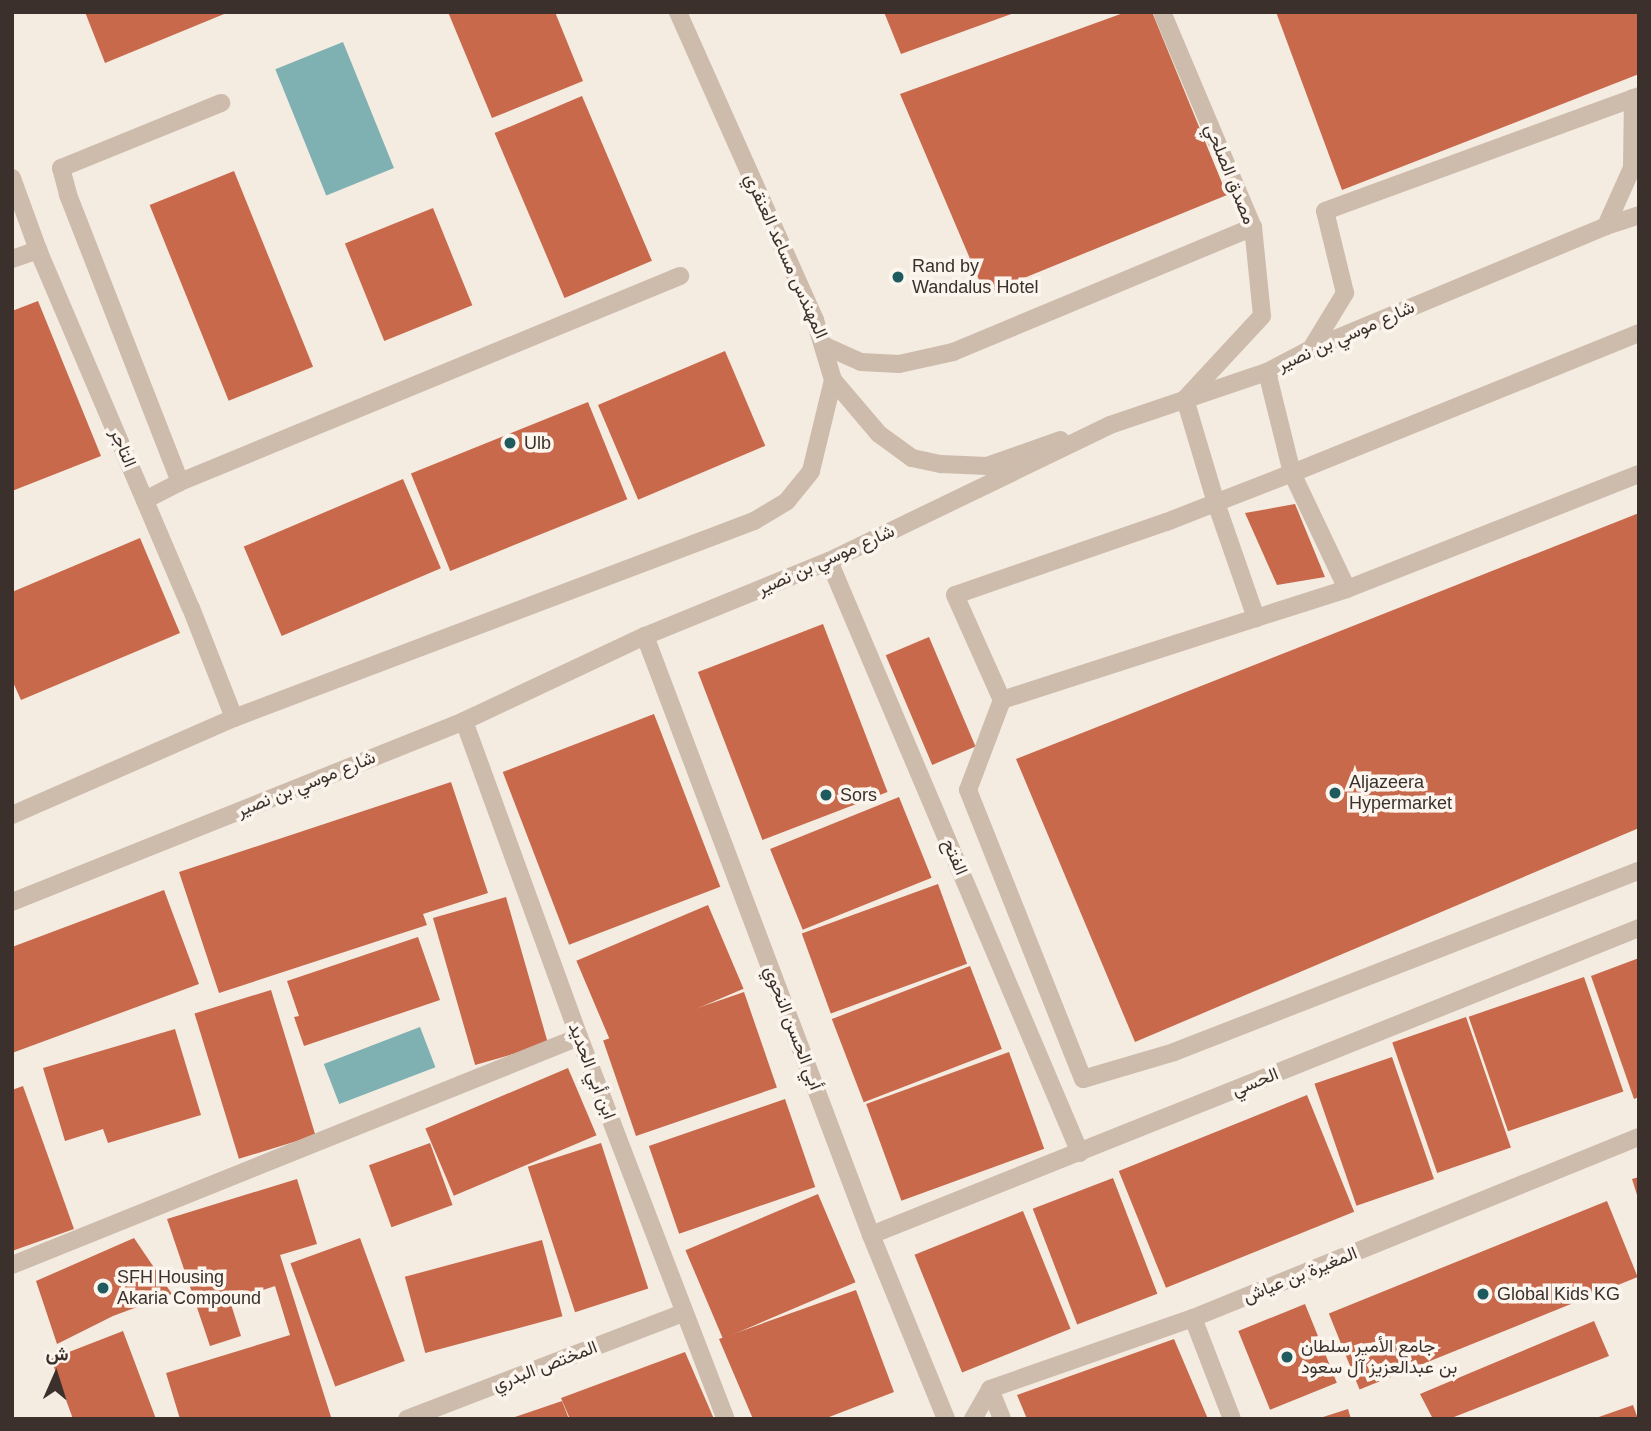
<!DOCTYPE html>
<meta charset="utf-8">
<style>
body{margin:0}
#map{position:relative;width:1651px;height:1431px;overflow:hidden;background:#f4ebe1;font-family:Arial,Vazirmatn,sans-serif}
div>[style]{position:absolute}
.water>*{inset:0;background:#7fb0b2;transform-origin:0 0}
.building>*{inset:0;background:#c8694b;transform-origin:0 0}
.minor>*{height:18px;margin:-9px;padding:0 9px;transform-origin:9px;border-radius:9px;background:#cdbbac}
.dots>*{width:19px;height:19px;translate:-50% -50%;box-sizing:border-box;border:4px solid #fbf5ee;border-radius:50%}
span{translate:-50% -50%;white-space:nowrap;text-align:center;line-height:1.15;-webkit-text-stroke:7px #fbf5ee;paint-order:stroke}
.street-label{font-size:18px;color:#3b302b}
.poi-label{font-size:18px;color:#3b302b}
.left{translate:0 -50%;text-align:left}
.frame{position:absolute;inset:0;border:14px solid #3b302b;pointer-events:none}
.north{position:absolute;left:21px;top:1340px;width:70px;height:70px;-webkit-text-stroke:5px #fbf5ee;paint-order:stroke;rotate:3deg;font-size:19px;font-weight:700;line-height:28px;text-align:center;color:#3b302b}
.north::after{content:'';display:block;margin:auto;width:24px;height:32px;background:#3b302b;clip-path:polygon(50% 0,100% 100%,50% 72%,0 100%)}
</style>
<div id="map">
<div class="water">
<i style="left:343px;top:42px;width:136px;height:73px;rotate:68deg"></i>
<i style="left:420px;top:1027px;width:43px;height:103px;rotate:69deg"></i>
</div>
<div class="building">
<i style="clip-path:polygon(85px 12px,229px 12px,105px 63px)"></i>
<i style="clip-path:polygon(448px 12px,555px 12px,583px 81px,492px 118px)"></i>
<i style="clip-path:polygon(884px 12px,1014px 12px,1014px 13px,901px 54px)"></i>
<i style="clip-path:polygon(1126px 12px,1152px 12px,1227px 195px,985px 294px,900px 94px)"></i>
<i style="clip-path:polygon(1276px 12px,1639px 12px,1639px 74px,1342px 190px)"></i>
<i style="left:582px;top:96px;width:179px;height:95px;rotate:67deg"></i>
<i style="left:234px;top:171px;width:211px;height:91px;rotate:68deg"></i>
<i style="left:433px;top:208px;width:105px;height:95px;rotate:68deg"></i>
<i style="clip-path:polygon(38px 301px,101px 456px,12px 491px,12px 311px)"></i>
<i style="left:725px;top:351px;width:103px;height:138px;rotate:67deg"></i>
<i style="left:588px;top:402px;width:105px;height:191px;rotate:68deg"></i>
<i style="left:403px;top:479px;width:97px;height:173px;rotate:67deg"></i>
<i style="clip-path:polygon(1295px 504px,1325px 577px,1277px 585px,1245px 513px)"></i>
<i style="clip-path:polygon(1639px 513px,1639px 828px,1135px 1042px,1016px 759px)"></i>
<i style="clip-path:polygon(140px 538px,180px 633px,21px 700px,12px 680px,12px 592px)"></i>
<i style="left:823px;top:624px;width:180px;height:134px;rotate:69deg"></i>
<i style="left:929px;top:637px;width:119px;height:47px;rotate:67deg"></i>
<i style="left:654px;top:714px;width:185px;height:162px;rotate:69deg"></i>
<i style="clip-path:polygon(451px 782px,488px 893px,423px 914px,427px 925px,219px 993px,179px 872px)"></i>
<i style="left:899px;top:797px;width:87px;height:139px;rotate:68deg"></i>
<i style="left:938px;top:884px;width:85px;height:145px;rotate:70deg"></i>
<i style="clip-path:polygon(164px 890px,199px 984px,12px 1053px,12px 947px)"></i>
<i style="left:506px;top:897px;width:153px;height:76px;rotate:74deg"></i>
<i style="left:708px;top:905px;width:91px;height:143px;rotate:67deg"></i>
<i style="clip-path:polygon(418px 937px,440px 1000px,304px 1046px,294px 1017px,299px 1016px,287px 981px)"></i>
<i style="clip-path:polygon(1639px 958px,1639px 1097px,1634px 1099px,1591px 976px)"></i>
<i style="left:970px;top:966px;width:89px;height:148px;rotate:69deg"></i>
<i style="left:1584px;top:977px;width:121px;height:122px;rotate:71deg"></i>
<i style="left:271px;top:990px;width:152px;height:80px;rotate:73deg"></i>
<i style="left:744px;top:992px;width:101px;height:149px;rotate:71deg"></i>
<i style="left:1466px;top:1017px;width:138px;height:78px;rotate:71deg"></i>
<i style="clip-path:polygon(175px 1029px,201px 1115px,108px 1143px,103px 1129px,65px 1141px,43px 1068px)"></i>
<i style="left:1009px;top:1052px;width:103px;height:152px;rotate:70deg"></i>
<i style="left:1392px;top:1057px;width:129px;height:82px;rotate:71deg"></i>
<i style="left:568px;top:1068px;width:73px;height:155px;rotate:67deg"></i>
<i style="clip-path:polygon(23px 1086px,74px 1229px,12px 1251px,12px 1090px)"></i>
<i style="left:1307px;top:1095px;width:126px;height:203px;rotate:68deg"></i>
<i style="left:785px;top:1099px;width:93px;height:144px;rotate:71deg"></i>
<i style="left:430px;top:1143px;width:66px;height:65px;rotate:70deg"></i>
<i style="left:601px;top:1143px;width:153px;height:77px;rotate:72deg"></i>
<i style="clip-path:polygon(1639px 1177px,1639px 1198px,1638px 1198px,1632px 1179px)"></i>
<i style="left:1113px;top:1178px;width:124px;height:86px;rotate:69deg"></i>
<i style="clip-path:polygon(297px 1179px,317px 1244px,280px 1255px,331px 1417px,180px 1419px,166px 1373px,290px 1335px,275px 1286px,230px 1301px,241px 1336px,210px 1346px,167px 1219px)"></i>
<i style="left:818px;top:1194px;width:96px;height:144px;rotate:67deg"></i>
<i style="left:1607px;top:1201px;width:82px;height:300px;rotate:68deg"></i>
<i style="left:1023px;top:1211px;width:127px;height:117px;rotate:68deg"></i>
<i style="clip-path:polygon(134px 1238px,172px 1294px,113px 1316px,57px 1344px,36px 1281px)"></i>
<i style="left:360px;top:1238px;width:131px;height:74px;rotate:70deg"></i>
<i style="left:542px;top:1240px;width:79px;height:142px;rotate:75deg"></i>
<i style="clip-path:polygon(856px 1290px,894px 1392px,824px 1419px,753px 1419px,719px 1339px)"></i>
<i style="left:1305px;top:1304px;width:85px;height:72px;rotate:68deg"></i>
<i style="clip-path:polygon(1594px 1321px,1609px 1356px,1449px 1419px,1433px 1419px,1420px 1394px)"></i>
<i style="clip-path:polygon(123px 1331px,156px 1419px,73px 1419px,51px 1359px)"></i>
<i style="clip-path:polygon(1174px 1339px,1208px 1419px,1027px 1419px,1017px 1395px)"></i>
<i style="clip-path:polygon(685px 1352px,714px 1419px,570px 1419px,561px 1398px)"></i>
<i style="clip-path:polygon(562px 1401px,569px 1419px,512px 1419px,512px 1418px)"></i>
<i style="clip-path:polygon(1633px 1405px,1638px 1419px,1596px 1419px,1596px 1418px)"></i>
<i style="clip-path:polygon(1348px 1409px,1351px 1419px,1320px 1419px,1320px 1418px)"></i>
</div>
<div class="minor">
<i style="left:1162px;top:12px;width:233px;rotate:67.1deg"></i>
<i style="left:1253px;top:227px;width:89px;rotate:84.2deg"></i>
<i style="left:1262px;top:316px;width:113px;rotate:132.9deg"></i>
<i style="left:1185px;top:399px;width:109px;rotate:73.4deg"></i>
<i style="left:1216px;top:503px;width:122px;rotate:70.8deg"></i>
<i style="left:1256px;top:618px;width:96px;rotate:-17.7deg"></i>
<i style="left:12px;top:178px;width:77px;rotate:70.1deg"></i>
<i style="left:38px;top:250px;width:389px;rotate:66.9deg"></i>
<i style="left:191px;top:608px;width:118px;rotate:68.6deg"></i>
<i style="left:1606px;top:226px;width:64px;rotate:-65.9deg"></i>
<i style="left:1632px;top:168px;width:70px;rotate:-89.2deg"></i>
<i style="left:12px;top:259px;width:28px;rotate:-19deg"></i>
<i style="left:1639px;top:333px;width:374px;rotate:158deg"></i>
<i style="left:1292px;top:473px;width:128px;rotate:64.6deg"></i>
<i style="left:1347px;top:589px;width:314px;rotate:-21.5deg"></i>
<i style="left:825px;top:346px;width:39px;rotate:24deg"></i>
<i style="left:861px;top:362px;width:38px;rotate:3deg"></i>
<i style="left:899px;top:364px;width:55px;rotate:-12.5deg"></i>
<i style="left:953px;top:352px;width:325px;rotate:-22.6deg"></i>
<i style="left:1311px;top:349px;width:66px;rotate:-58.7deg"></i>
<i style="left:1345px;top:293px;width:84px;rotate:-103.7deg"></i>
<i style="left:1325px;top:211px;width:334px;rotate:-20.1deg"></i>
<i style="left:1267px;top:372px;width:104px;rotate:76.1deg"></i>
<i style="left:1292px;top:473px;width:135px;rotate:158.7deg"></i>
<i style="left:1166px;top:522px;width:223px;rotate:160.9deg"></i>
<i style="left:955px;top:595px;width:115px;rotate:65.9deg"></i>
<i style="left:1002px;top:700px;width:96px;rotate:110.7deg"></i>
<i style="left:968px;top:790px;width:311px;rotate:68.3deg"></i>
<i style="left:1083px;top:1079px;width:95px;rotate:-16.5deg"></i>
<i style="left:1174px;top:1052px;width:499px;rotate:-21.3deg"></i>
<i style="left:833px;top:380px;width:71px;rotate:49.6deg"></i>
<i style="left:879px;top:434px;width:41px;rotate:36deg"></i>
<i style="left:912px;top:458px;width:30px;rotate:12deg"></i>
<i style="left:941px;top:464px;width:46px;rotate:2.5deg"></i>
<i style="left:987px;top:466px;width:78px;rotate:-19.4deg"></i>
<i style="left:180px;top:482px;width:309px;rotate:-111.3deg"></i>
<i style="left:68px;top:194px;width:27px;rotate:-105deg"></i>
<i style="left:61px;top:168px;width:173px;rotate:-22.1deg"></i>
<i style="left:145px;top:500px;width:39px;rotate:-27deg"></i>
<i style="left:180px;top:482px;width:541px;rotate:-22.39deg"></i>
<i style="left:829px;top:561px;width:643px;rotate:67.02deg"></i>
<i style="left:645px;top:636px;width:640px;rotate:69.33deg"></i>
<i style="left:871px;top:1235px;width:199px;rotate:67.8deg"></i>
<i style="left:1002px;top:700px;width:267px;rotate:-17.9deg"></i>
<i style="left:464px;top:721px;width:336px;rotate:70deg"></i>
<i style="left:579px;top:1037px;width:409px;rotate:69deg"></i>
<i style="left:12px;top:815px;width:242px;rotate:-23.6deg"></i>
<i style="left:234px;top:718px;width:556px;rotate:-20.75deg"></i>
<i style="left:754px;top:521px;width:39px;rotate:-31deg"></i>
<i style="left:787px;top:501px;width:38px;rotate:-51deg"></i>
<i style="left:811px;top:471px;width:94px;rotate:-76.4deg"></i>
<i style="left:833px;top:380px;width:63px;rotate:-106.7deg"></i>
<i style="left:815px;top:320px;width:337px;rotate:-114deg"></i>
<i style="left:12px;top:902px;width:487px;rotate:-21.8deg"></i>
<i style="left:464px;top:721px;width:200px;rotate:-25.2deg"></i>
<i style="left:645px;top:636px;width:199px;rotate:-22.2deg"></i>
<i style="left:829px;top:561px;width:312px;rotate:-25.8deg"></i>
<i style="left:1110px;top:425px;width:166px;rotate:-18.7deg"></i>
<i style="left:1267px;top:372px;width:50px;rotate:-27.6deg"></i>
<i style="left:1311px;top:349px;width:320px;rotate:-22.6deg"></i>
<i style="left:1606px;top:226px;width:35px;rotate:-18deg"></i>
<i style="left:871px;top:1235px;width:827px;rotate:-21.79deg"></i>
<i style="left:12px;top:1265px;width:611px;rotate:-21.91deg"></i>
<i style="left:1193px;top:1318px;width:108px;rotate:68.9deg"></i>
<i style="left:990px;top:1389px;width:32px;rotate:68deg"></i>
<i style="left:407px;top:1419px;width:296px;rotate:-21deg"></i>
<i style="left:973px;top:1419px;width:34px;rotate:-60deg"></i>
<i style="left:990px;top:1389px;width:215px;rotate:-19.3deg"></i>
<i style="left:1193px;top:1318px;width:481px;rotate:-22.1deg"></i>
</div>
<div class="dots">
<i style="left:898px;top:277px;background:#1f5a5e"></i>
<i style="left:510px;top:443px;background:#1f5a5e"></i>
<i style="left:1335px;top:793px;background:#1f5a5e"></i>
<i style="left:826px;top:795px;background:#1f5a5e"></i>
<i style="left:103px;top:1288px;background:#1f5a5e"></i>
<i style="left:1483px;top:1294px;background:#1f5a5e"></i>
<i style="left:1287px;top:1357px;background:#1f5a5e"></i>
</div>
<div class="street-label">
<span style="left:1230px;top:174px;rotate:68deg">مصدق الصلحي</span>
<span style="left:786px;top:256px;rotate:66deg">المهندس مساعد العنقري</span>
<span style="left:1346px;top:336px;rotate:-24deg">شارع موسي بن نصير</span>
<span style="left:123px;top:448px;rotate:67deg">التاجر</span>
<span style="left:826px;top:560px;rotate:-24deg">شارع موسي بن نصير</span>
<span style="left:306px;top:784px;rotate:-22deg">شارع موسي بن نصير</span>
<span style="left:955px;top:857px;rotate:67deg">الفتح</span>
<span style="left:793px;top:1028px;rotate:69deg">أبي الحسن النحوي</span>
<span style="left:592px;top:1071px;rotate:69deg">ابن أبي الحديد</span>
<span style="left:1255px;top:1082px;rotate:-22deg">الحسي</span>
<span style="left:1300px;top:1275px;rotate:-22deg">المغيرة بن عياش</span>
<span style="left:545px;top:1366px;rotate:-21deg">المختص البدري</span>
</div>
<div class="poi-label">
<span class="left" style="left:912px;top:277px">Rand by<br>Wandalus Hotel</span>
<span class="left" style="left:524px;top:443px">Ulb</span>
<span class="left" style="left:1349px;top:793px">Aljazeera<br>Hypermarket</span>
<span class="left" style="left:840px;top:795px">Sors</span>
<span class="left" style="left:117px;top:1288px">SFH Housing<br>Akaria Compound</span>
<span class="left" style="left:1497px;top:1294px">Global Kids KG</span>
<span class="left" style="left:1301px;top:1357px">جامع الأمير سلطان<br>بن عبدالعزيز آل سعود</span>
</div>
<div class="frame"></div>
<div class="north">ش</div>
</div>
